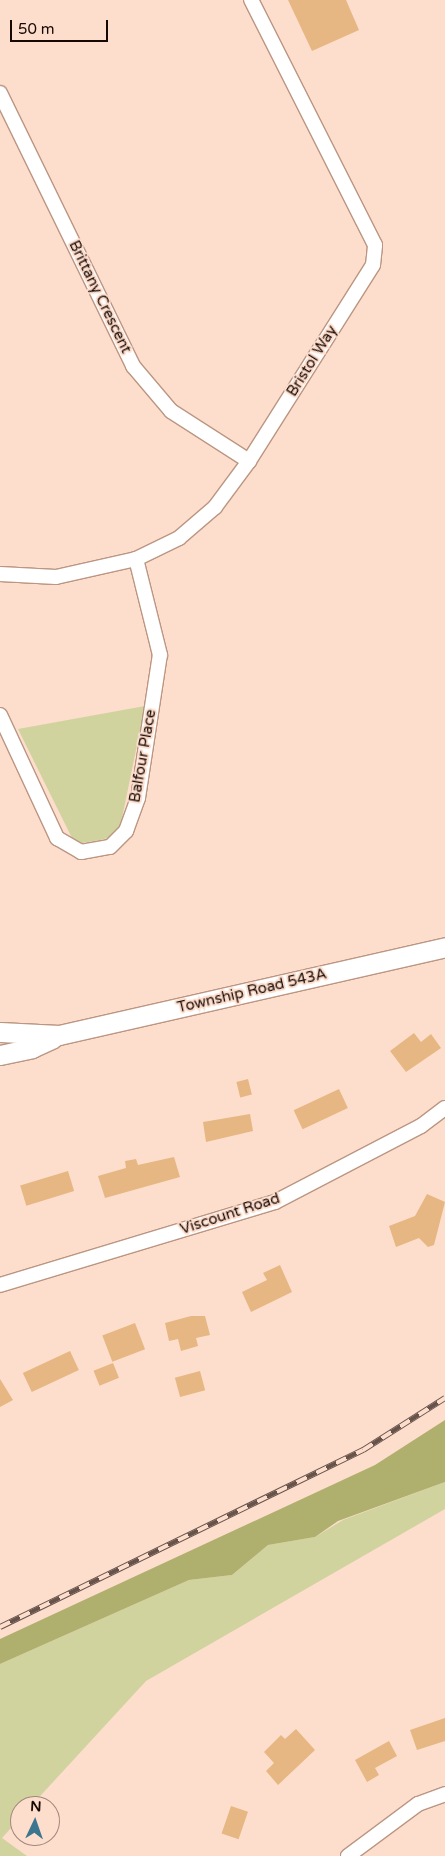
<!DOCTYPE html>
<style>
body{margin:0}
#map{position:relative;width:445px;height:1856px;overflow:hidden;background:#fdddcc;font-family:"Varela Round",sans-serif}
div>[style]{position:absolute}
.green>*{inset:0;background:#d1d39f}
.forest>*{inset:0;background:#afb06e}
.building>*{inset:0;background:#e6b782;transform-origin:0 0}
.roads{filter:drop-shadow(1px 0 #bb9682) drop-shadow(-1px 0 #bb9682) drop-shadow(0 1px #bb9682) drop-shadow(0 -1px #bb9682)}
.street>*{height:14px;margin:-7px;padding:0 7px;transform-origin:7px;border-radius:7px;background:#fff}
.secondary>*{height:19px;margin:-9.5px;padding:0 9.5px;transform-origin:9.5px;border-radius:9.5px;background:#fff}
.rail>*{height:5.5px;margin-top:-2.75px;transform-origin:0;background:repeating-linear-gradient(90deg,#fdddcc 0 11px,#67534a 0 22px);box-sizing:border-box;border-block:1px solid #67534a}
span{translate:-50% -50%;white-space:nowrap;text-align:center;line-height:1.15;-webkit-text-stroke:4px #fdddcc;paint-order:stroke}
.street-label{font-size:15px;color:#160904}
.north{position:absolute;left:10px;top:1796px;width:50px;height:50px;box-sizing:border-box;background:#fdddcc;border:1px solid #a1887c;border-radius:50%;rotate:3deg;font-size:14px;font-weight:700;line-height:20px;text-align:center;color:#160904}
.north::after{content:'';display:block;margin:auto;width:18px;height:22px;background:#3c758f;clip-path:polygon(50% 0,100% 100%,50% 72%,0 100%)}
.scale{position:absolute;left:10px;top:20px;width:98px;height:22px;box-sizing:border-box;border:2px solid #160904;border-top:0;padding-left:6px;font-size:15px;line-height:18px;white-space:nowrap;color:#160904;-webkit-text-stroke:4px #fdddcc;paint-order:stroke}
</style>
<div id="map">
<div class="green">
<i style="clip-path:polygon(145px 706px,120px 828px,113px 836px,101px 840px,82px 843px,72px 838px,18px 729px)"></i>
<i style="clip-path:polygon(445px 1482px,445px 1509px,146px 1681px,31px 1806px,20px 1806px,20px 1818px,2px 1838px,27px 1856px,0 1856px,0 1664px,189px 1580px,232px 1575px,268px 1545px,315px 1537px,343px 1520px)"></i>
</div>
<div class="forest">
<i style="clip-path:polygon(445px 1420px,445px 1482px,338px 1521px,315px 1537px,268px 1545px,232px 1575px,189px 1580px,0 1664px,0 1639px,375px 1465px)"></i>
</div>
<div class="building">
<i style="clip-path:polygon(288px 0,346px 0,359px 30px,312px 51px)"></i>
<i style="clip-path:polygon(414px 1033px,421px 1042px,431px 1034px,441px 1048px,406px 1072px,390px 1051px)"></i>
<i style="left:248px;top:1079px;width:16px;height:12px;rotate:76deg"></i>
<i style="left:339px;top:1089px;width:21px;height:50px;rotate:65deg"></i>
<i style="clip-path:polygon(250px 1114px,253px 1131px,206px 1142px,203px 1122px)"></i>
<i style="clip-path:polygon(174px 1157px,180px 1177px,105px 1198px,98px 1176px,126px 1168px,125px 1161px,136px 1159px,138px 1165px)"></i>
<i style="left:68px;top:1171px;width:21px;height:50px;rotate:73deg"></i>
<i style="clip-path:polygon(427px 1194px,445px 1202px,434px 1245px,428px 1247px,419px 1238px,396px 1247px,389px 1226px,415px 1216px)"></i>
<i style="clip-path:polygon(280px 1265px,292px 1292px,251px 1312px,242px 1292px,267px 1280px,263px 1273px)"></i>
<i style="clip-path:polygon(191px 1316px,205px 1316px,210px 1335px,196px 1338px,198px 1346px,181px 1351px,178px 1339px,169px 1341px,165px 1323px)"></i>
<i style="left:135px;top:1323px;width:28px;height:35px;rotate:69deg"></i>
<i style="left:70px;top:1351px;width:21px;height:52px;rotate:65deg"></i>
<i style="left:113px;top:1363px;width:16px;height:21px;rotate:68deg"></i>
<i style="left:200px;top:1371px;width:20px;height:26px;rotate:75deg"></i>
<i style="clip-path:polygon(0 1379px,13px 1400px,0 1407px)"></i>
<i style="clip-path:polygon(445px 1718px,445px 1741px,417px 1750px,410px 1730px)"></i>
<i style="clip-path:polygon(296px 1729px,315px 1750px,278px 1785px,266px 1771px,274px 1763px,264px 1752px,281px 1735px,285px 1739px)"></i>
<i style="clip-path:polygon(389px 1741px,397px 1756px,375px 1768px,379px 1775px,367px 1782px,355px 1760px)"></i>
<i style="left:231px;top:1806px;width:18px;height:29px;rotate:19deg"></i>
</div>
<div class="roads">
<div class="street">
<i style="left:0;top:93px;width:304px;rotate:64deg"></i>
<i style="left:133px;top:366px;width:59px;rotate:49.8deg"></i>
<i style="left:171px;top:411px;width:93px;rotate:32.7deg"></i>
<i style="left:0;top:574px;width:56px;rotate:3.1deg"></i>
<i style="left:56px;top:577px;width:82px;rotate:-12.7deg"></i>
<i style="left:136px;top:559px;width:48px;rotate:-26deg"></i>
<i style="left:179px;top:538px;width:48px;rotate:-40.7deg"></i>
<i style="left:215px;top:507px;width:57px;rotate:-53.5deg"></i>
<i style="left:249px;top:461px;width:232px;rotate:-57.7deg"></i>
<i style="left:373px;top:265px;width:20px;rotate:-84deg"></i>
<i style="left:375px;top:245px;width:275px;rotate:-116.8deg"></i>
<i style="left:0;top:715px;width:136px;rotate:65.1deg"></i>
<i style="left:57px;top:838px;width:28px;rotate:30deg"></i>
<i style="left:81px;top:852px;width:29px;rotate:-10deg"></i>
<i style="left:110px;top:847px;width:23px;rotate:-45deg"></i>
<i style="left:126px;top:831px;width:35px;rotate:-70deg"></i>
<i style="left:138px;top:798px;width:145px;rotate:-81.3deg"></i>
<i style="left:160px;top:655px;width:99px;rotate:-104deg"></i>
<i style="left:0;top:1285px;width:287px;rotate:-16.8deg"></i>
<i style="left:275px;top:1202px;width:165px;rotate:-27.5deg"></i>
<i style="left:421px;top:1126px;width:30px;rotate:-37deg"></i>
<i style="left:348px;top:1856px;width:87px;rotate:-36.6deg"></i>
<i style="left:418px;top:1804px;width:29px;rotate:-20deg"></i>
</div>
<div class="secondary">
<i style="left:0;top:1032px;width:59px;rotate:2.9deg"></i>
<i style="left:59px;top:1035px;width:396px;rotate:-12.8deg"></i>
<i style="left:0;top:1055px;width:33px;rotate:-12deg"></i>
<i style="left:32px;top:1048px;width:23px;rotate:-25deg"></i>
</div>
</div>
<div class="rail">
<i style="left:0;top:1627px;width:404px;rotate:-26deg"></i>
<i style="left:363px;top:1450px;width:97px;rotate:-32.4deg"></i>
</div>
<div class="street-label">
<span style="left:100px;top:297px;rotate:64deg">Brittany Crescent</span>
<span style="left:312px;top:361px;rotate:-58deg">Bristol Way</span>
<span style="left:143px;top:756px;rotate:-80deg">Balfour Place</span>
<span style="left:252px;top:991px;rotate:-13deg">Township Road 543A</span>
<span style="left:230px;top:1214px;rotate:-18deg">Viscount Road</span>
</div>
<div class="north">N</div>
<div class="scale">50 m</div>
</div>
